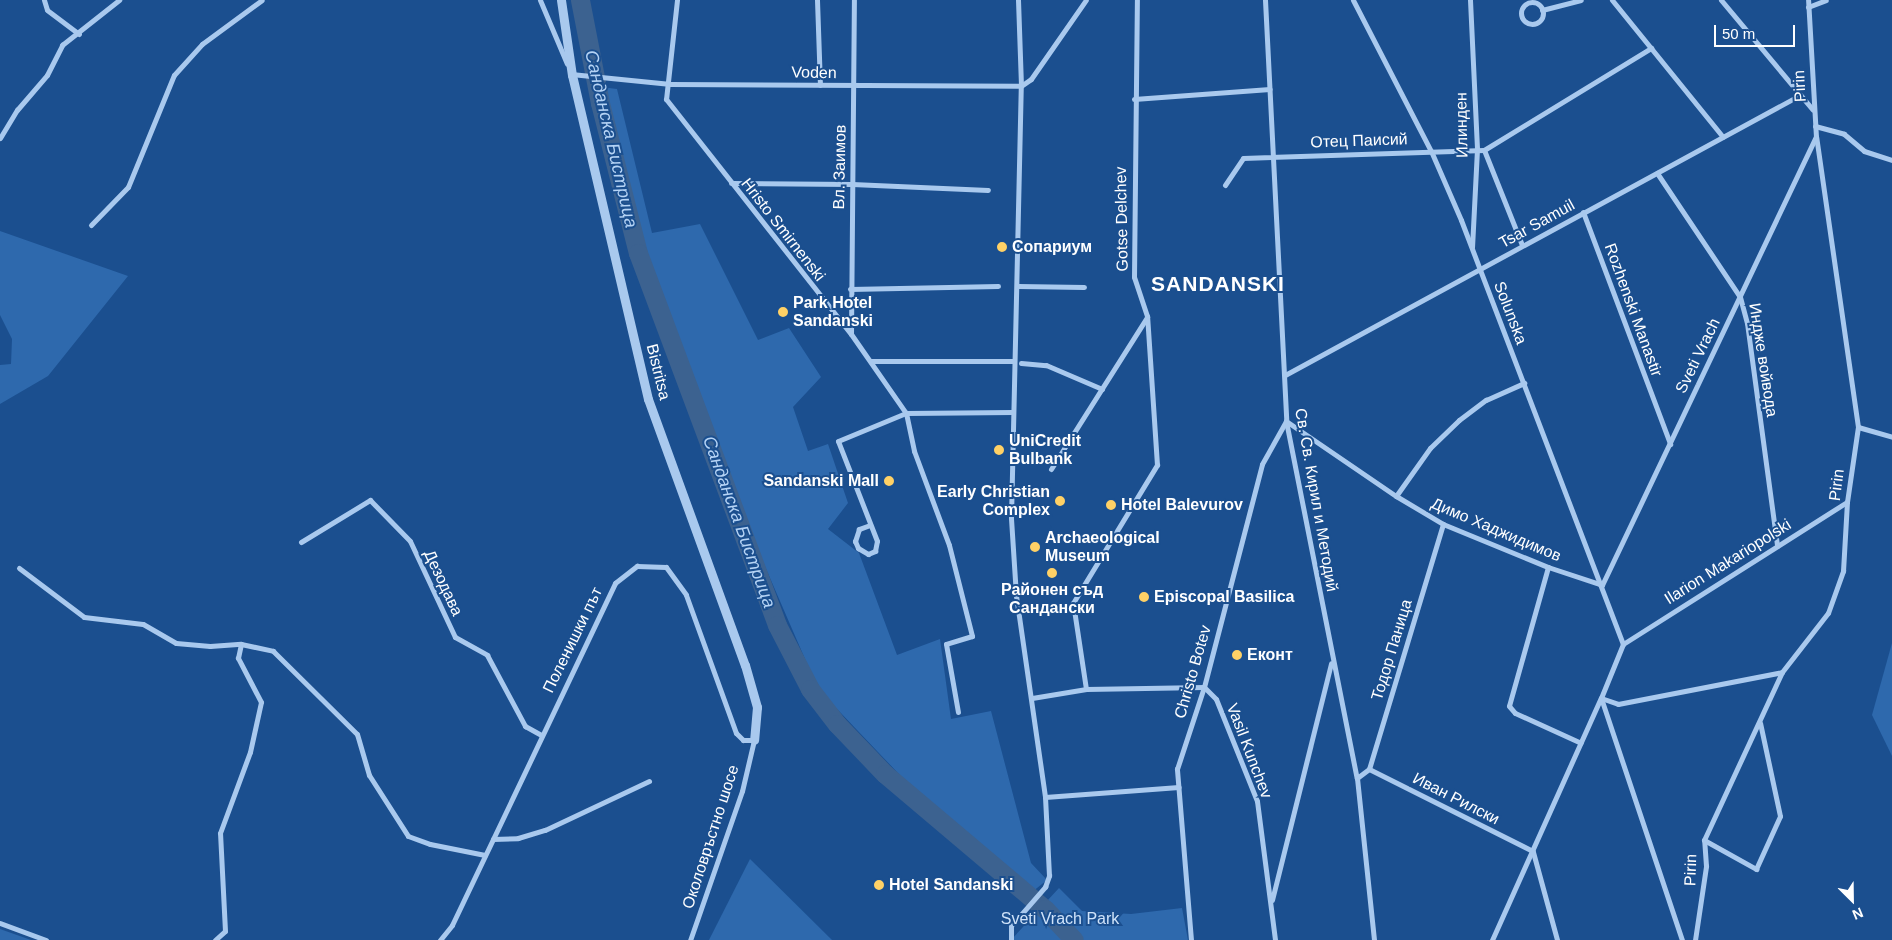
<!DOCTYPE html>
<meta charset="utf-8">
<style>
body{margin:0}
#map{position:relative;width:1892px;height:940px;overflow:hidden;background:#1b4f8f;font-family:Helvetica,sans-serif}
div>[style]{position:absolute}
.green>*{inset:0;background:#2e69ad}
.river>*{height:19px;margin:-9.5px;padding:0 9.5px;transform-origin:9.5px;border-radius:9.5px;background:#3c6290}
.pedestrian>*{height:4.5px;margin:-2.25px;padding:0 2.25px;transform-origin:2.25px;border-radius:2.25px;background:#a9c9ee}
.minor>*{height:5px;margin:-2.5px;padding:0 2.5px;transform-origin:2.5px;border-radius:2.5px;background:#a9c9ee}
.minor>.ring{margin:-2.5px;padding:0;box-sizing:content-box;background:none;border:5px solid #a9c9ee;border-radius:50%}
.tertiary>*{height:9px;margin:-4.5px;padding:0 4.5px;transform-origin:4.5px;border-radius:4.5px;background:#a9c9ee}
.dots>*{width:14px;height:14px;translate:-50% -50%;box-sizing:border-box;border:2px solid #1b4f8f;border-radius:50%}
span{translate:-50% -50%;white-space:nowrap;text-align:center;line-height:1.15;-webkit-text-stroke:4px #1b4f8f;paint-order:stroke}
.street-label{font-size:16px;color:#fff}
.poi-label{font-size:16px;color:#fff;font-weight:700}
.left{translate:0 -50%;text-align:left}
.right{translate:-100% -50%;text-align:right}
.park-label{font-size:16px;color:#cfe3fa}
.water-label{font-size:18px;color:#b5d3f5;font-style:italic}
.district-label{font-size:21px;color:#fff;font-weight:700;letter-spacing:1px}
.north{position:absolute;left:1827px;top:875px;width:50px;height:50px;-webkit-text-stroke:4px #1b4f8f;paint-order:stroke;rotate:157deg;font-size:14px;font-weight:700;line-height:20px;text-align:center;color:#fff}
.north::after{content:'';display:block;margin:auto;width:18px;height:22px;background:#fff;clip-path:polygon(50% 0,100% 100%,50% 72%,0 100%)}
.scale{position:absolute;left:1714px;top:25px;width:81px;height:22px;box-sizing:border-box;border:2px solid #fff;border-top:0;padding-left:6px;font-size:15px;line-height:18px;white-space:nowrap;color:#fff;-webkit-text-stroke:4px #1b4f8f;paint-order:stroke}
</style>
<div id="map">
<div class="green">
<i style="clip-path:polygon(601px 87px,617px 89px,652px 233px,700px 224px,758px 340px,789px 328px,821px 377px,793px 407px,808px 451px,828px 444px,848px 503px,828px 529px,859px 553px,897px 655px,940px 639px,951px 719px,991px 711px,1031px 863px,1047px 880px,1032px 892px,936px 813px,818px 689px,716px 453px,639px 237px)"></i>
<i style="clip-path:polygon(0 231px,128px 276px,48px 376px,0 404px,0 365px,11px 364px,12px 339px,0 315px)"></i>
<i style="clip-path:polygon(1892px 643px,1892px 756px,1872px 715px)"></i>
<i style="clip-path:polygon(750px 859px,832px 940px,709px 940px)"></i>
<i style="clip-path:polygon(1059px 888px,1082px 911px,1131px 914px,1182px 908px,1188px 940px,1011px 940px)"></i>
<i style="clip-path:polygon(0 929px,31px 940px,0 940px)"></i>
</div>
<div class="river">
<i style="left:580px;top:0;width:105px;rotate:79deg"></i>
<i style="left:600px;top:103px;width:155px;rotate:75.8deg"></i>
<i style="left:638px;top:253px;width:397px;rotate:69.5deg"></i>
<i style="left:777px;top:625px;width:72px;rotate:62.7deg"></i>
<i style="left:810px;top:689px;width:44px;rotate:52.4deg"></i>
<i style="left:837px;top:724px;width:69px;rotate:46.2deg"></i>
<i style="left:885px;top:774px;width:209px;rotate:40.2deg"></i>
<i style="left:1045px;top:909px;width:42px;rotate:46.9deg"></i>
</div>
<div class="pedestrian">
<i style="left:1011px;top:940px;width:14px;rotate:-90deg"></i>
<i style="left:1011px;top:926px;width:52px;rotate:-48.9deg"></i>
<i style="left:1045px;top:887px;width:12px;rotate:-70deg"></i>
<i style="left:1049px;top:876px;width:79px;rotate:-92.9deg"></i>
<i style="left:1045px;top:797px;width:203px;rotate:-98.2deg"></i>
<i style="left:1016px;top:596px;width:78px;rotate:-93.7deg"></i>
<i style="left:1011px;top:518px;width:432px;rotate:-88.7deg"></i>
<i style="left:1021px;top:86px;width:86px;rotate:-92deg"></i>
</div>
<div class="minor">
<i style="left:44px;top:0;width:10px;rotate:73deg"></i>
<i style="left:47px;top:10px;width:40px;rotate:37deg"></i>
<i style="left:540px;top:0;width:69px;rotate:67.1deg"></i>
<i style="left:677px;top:0;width:100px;rotate:96.3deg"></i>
<i style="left:666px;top:99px;width:299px;rotate:51.8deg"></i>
<i style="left:851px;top:334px;width:96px;rotate:55.2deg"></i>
<i style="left:906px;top:413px;width:39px;rotate:78deg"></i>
<i style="left:914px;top:451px;width:100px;rotate:69.6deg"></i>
<i style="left:949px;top:545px;width:94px;rotate:75.8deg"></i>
<i style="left:972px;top:636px;width:27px;rotate:163deg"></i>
<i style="left:946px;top:644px;width:69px;rotate:80deg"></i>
<i style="left:817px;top:0;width:85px;rotate:88deg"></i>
<i style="left:1265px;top:0;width:422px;rotate:87.1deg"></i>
<i style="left:1286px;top:421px;width:364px;rotate:78.8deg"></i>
<i style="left:1357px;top:778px;width:163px;rotate:84deg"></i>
<i style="left:1353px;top:0;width:170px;rotate:62.7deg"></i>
<i style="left:1431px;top:151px;width:75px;rotate:66.5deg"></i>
<i style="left:1461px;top:220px;width:454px;rotate:69.1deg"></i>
<i style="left:1470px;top:0;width:149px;rotate:87.3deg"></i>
<i style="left:1477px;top:149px;width:98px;rotate:92.9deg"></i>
<i style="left:1612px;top:0;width:176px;rotate:51deg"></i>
<i style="left:1721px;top:0;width:143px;rotate:50.1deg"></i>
<i class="ring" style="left:1521px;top:2px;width:17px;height:17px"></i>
<i style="left:1808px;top:7px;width:19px;rotate:-21deg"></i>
<i style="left:1542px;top:10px;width:40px;rotate:-14.4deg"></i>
<i style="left:571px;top:74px;width:100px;rotate:5.8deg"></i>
<i style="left:670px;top:84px;width:351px;rotate:0.3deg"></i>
<i style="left:1021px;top:86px;width:12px;rotate:-35deg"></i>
<i style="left:1031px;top:79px;width:96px;rotate:-55.2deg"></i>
<i style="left:1134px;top:99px;width:136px;rotate:-4.2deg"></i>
<i style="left:1815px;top:126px;width:30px;rotate:15deg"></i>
<i style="left:1844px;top:134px;width:26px;rotate:40deg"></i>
<i style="left:1864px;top:151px;width:29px;rotate:18deg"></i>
<i style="left:0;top:138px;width:33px;rotate:-59deg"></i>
<i style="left:17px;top:110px;width:46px;rotate:-49.4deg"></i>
<i style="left:47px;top:75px;width:34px;rotate:-63deg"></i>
<i style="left:62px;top:45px;width:73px;rotate:-38.3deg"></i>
<i style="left:1484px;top:150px;width:102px;rotate:68.2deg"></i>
<i style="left:1657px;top:173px;width:149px;rotate:56.2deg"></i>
<i style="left:1740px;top:297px;width:27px;rotate:75deg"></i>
<i style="left:1747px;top:323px;width:225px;rotate:82.3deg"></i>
<i style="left:731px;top:183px;width:121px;rotate:0.5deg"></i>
<i style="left:852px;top:184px;width:136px;rotate:2.5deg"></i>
<i style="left:1225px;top:185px;width:32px;rotate:-56deg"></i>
<i style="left:1243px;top:158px;width:241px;rotate:-1.9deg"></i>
<i style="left:1484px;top:150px;width:196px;rotate:-31.4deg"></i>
<i style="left:1583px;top:212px;width:248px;rotate:69.4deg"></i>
<i style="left:91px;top:225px;width:53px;rotate:-45.8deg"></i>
<i style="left:128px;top:187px;width:121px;rotate:-67.7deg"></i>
<i style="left:174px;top:75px;width:42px;rotate:-47.9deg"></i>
<i style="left:202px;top:44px;width:74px;rotate:-36.3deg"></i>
<i style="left:1018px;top:286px;width:66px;rotate:0.9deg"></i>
<i style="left:850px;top:289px;width:148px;rotate:-1.2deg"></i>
<i style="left:851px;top:334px;width:334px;rotate:-89.5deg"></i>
<i style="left:871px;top:361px;width:143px"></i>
<i style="left:1021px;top:363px;width:25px;rotate:5deg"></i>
<i style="left:1046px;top:365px;width:61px;rotate:23.2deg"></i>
<i style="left:1285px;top:375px;width:586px;rotate:-28.53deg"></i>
<i style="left:1858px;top:427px;width:35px;rotate:16deg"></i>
<i style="left:1051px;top:469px;width:180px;rotate:-57.7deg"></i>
<i style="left:1396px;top:496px;width:59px;rotate:-54.7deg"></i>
<i style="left:1430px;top:448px;width:40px;rotate:-44deg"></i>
<i style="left:1459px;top:420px;width:34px;rotate:-37deg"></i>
<i style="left:1486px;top:400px;width:42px;rotate:-24.1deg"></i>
<i style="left:870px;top:525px;width:12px;rotate:160deg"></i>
<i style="left:859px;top:529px;width:13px;rotate:108deg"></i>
<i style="left:855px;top:541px;width:8px;rotate:67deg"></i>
<i style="left:858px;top:548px;width:12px;rotate:31deg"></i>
<i style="left:868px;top:554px;width:8px;rotate:-23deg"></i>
<i style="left:875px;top:551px;width:10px;rotate:-79deg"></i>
<i style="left:877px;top:541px;width:107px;rotate:-111.3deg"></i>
<i style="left:838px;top:441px;width:74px;rotate:-22.4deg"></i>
<i style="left:906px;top:413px;width:107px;rotate:-0.5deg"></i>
<i style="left:301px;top:542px;width:81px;rotate:-31.3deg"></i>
<i style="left:370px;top:500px;width:57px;rotate:45.7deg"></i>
<i style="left:410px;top:541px;width:106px;rotate:64.9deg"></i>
<i style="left:455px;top:637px;width:37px;rotate:29deg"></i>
<i style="left:487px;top:655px;width:81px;rotate:61.8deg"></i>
<i style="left:525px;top:726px;width:18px;rotate:29deg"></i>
<i style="left:1548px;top:567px;width:144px;rotate:105.7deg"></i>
<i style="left:1509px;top:706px;width:9px;rotate:49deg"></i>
<i style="left:1515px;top:713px;width:72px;rotate:24.4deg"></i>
<i style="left:19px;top:568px;width:81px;rotate:37deg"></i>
<i style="left:84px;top:617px;width:59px;rotate:6.8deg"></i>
<i style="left:143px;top:624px;width:38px;rotate:30deg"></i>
<i style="left:176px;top:643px;width:34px;rotate:5deg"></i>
<i style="left:210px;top:646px;width:31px;rotate:-4deg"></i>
<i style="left:1623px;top:644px;width:265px;rotate:-32.4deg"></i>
<i style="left:1623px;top:644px;width:58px;rotate:112.2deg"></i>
<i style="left:1601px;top:698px;width:18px;rotate:19deg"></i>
<i style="left:1618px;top:704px;width:167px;rotate:-11deg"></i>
<i style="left:1086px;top:689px;width:87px;rotate:-98.6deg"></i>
<i style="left:1073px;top:603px;width:162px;rotate:-58.7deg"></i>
<i style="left:1157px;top:465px;width:149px;rotate:-93.8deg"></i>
<i style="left:1147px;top:316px;width:41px;rotate:-108.4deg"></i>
<i style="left:1134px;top:277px;width:277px;rotate:-89.4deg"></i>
<i style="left:1032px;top:698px;width:55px;rotate:-9.5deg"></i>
<i style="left:1086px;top:689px;width:118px;rotate:-1deg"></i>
<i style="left:1204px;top:687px;width:17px;rotate:45deg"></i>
<i style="left:1216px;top:699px;width:110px;rotate:68.1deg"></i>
<i style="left:1257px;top:801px;width:140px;rotate:82.6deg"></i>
<i style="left:1369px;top:769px;width:183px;rotate:26.6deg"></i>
<i style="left:1357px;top:778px;width:15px;rotate:-37deg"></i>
<i style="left:1369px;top:769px;width:256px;rotate:-73.2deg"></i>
<i style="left:1045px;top:797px;width:134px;rotate:-4.3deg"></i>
<i style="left:493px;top:839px;width:25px;rotate:-2deg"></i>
<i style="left:518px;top:838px;width:28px;rotate:-17deg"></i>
<i style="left:545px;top:830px;width:115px;rotate:-25.2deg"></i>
<i style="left:1704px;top:840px;width:60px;rotate:29.1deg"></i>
<i style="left:1756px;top:869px;width:58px;rotate:-65.6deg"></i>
<i style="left:1780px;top:816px;width:95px;rotate:-102.1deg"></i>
<i style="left:1533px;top:852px;width:91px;rotate:74.7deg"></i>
<i style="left:1272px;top:900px;width:244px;rotate:-76deg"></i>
<i style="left:0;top:923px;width:49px;rotate:20.3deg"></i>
<i style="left:215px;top:940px;width:13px;rotate:-42deg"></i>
<i style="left:225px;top:931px;width:98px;rotate:-92.9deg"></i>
<i style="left:220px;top:833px;width:86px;rotate:-69.7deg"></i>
<i style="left:250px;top:752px;width:51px;rotate:-77.6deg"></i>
<i style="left:261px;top:702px;width:50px;rotate:-117.6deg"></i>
<i style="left:238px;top:658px;width:14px;rotate:-78deg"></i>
<i style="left:241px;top:644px;width:33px;rotate:12deg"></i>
<i style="left:273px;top:651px;width:118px;rotate:44.7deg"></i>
<i style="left:357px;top:734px;width:43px;rotate:73.7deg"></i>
<i style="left:369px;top:775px;width:72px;rotate:57.4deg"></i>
<i style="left:408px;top:836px;width:23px;rotate:20deg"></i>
<i style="left:430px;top:844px;width:56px;rotate:11.3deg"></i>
<i style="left:440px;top:940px;width:19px;rotate:-51deg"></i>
<i style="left:452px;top:925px;width:379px;rotate:-64.5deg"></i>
<i style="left:615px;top:583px;width:28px;rotate:-38deg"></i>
<i style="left:637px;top:566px;width:29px;rotate:2deg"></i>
<i style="left:666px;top:567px;width:34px;rotate:54deg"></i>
<i style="left:686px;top:595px;width:147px;rotate:70.1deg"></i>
<i style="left:736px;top:733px;width:10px;rotate:45deg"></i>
<i style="left:743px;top:740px;width:11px"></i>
<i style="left:754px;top:740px;width:52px;rotate:103.2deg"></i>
<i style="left:742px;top:791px;width:158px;rotate:109.2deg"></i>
<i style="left:1191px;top:940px;width:172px;rotate:-94.7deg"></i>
<i style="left:1177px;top:769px;width:86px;rotate:-71.8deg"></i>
<i style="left:1204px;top:687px;width:230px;rotate:-75.4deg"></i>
<i style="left:1262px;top:464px;width:49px;rotate:-60.8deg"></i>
<i style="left:1286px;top:421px;width:133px;rotate:34.3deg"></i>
<i style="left:1396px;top:496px;width:55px;rotate:30.8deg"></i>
<i style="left:1443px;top:524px;width:113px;rotate:22.3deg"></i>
<i style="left:1548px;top:567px;width:57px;rotate:18.4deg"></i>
<i style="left:1602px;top:585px;width:496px;rotate:-64.5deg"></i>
<i style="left:1492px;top:940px;width:265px;rotate:-65.8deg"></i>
<i style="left:1601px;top:698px;width:255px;rotate:71.5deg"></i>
<i style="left:1695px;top:940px;width:75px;rotate:-81.5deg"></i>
<i style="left:1706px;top:866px;width:26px;rotate:-94deg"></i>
<i style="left:1704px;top:840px;width:185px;rotate:-65.1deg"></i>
<i style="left:1782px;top:672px;width:75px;rotate:-52.1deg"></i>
<i style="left:1828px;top:613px;width:45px;rotate:-70.3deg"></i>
<i style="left:1843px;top:571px;width:69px;rotate:-86.7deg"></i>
<i style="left:1847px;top:502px;width:76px;rotate:-81.7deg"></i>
<i style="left:1858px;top:427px;width:293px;rotate:-98.2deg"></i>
<i style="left:1816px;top:137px;width:137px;rotate:-93.3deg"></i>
</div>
<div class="tertiary">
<i style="left:561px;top:0;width:76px;rotate:81.7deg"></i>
<i style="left:572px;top:75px;width:333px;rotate:76.8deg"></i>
<i style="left:648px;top:399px;width:283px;rotate:70deg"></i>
<i style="left:745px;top:665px;width:44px;rotate:74.1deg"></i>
<i style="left:757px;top:707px;width:33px;rotate:95deg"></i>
</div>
<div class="dots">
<i style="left:1002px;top:247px;background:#ffd166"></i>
<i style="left:783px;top:312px;background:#ffd166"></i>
<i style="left:999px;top:450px;background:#ffd166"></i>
<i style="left:889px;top:481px;background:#ffd166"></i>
<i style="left:1060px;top:501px;background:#ffd166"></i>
<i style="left:1111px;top:505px;background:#ffd166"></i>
<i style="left:1035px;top:547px;background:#ffd166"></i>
<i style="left:1052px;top:573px;background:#ffd166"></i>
<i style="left:1144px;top:597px;background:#ffd166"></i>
<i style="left:1237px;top:655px;background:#ffd166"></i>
<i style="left:879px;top:885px;background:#ffd166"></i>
</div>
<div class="street-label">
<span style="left:814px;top:73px;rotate:1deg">Voden</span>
<span style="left:1800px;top:86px;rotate:-93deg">Pirin</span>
<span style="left:1462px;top:125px;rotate:-91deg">Илинден</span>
<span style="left:1359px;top:141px;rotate:-2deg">Отец Паисий</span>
<span style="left:840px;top:167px;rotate:-89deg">Вл. Заимов</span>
<span style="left:1122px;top:219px;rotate:-91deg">Gotse Delchev</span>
<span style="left:1537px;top:224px;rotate:-29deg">Tsar Samuil</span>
<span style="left:783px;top:230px;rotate:52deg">Hristo Smirnenski</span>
<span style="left:1633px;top:310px;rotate:70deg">Rozhenski Manastir</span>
<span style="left:1510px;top:313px;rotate:69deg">Solunska</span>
<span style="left:1698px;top:356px;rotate:-64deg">Sveti Vrach</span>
<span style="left:1763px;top:360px;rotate:81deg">Индже войвода</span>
<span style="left:658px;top:372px;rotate:76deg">Bistritsa</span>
<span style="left:1837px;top:485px;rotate:-83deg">Pirin</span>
<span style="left:1316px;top:500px;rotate:80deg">Св. Св. Кирил и Методий</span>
<span style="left:1496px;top:530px;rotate:23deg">Димо Хаджидимов</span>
<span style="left:1728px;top:562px;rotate:-32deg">Ilarion Makariopolski</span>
<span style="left:443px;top:583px;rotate:65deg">Дезодава</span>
<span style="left:573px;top:640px;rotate:-64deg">Поленишки път</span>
<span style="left:1392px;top:650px;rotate:-73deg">Тодор Паница</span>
<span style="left:1193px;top:672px;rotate:-74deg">Christo Botev</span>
<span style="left:1249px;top:751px;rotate:69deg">Vasil Kunchev</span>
<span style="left:1456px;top:799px;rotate:27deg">Иван Рилски</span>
<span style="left:711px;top:837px;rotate:-72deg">Околовръстно шосе</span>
<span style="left:1691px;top:870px;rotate:-88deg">Pirin</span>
</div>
<div class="poi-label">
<span class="left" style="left:1012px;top:247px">Сопариум</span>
<span class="left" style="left:793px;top:312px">Park Hotel<br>Sandanski</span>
<span class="left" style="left:1009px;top:450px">UniCredit<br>Bulbank</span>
<span class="right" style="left:879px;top:481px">Sandanski Mall</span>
<span class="right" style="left:1050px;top:501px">Early Christian<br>Complex</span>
<span class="left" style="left:1121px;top:505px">Hotel Balevurov</span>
<span class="left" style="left:1045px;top:547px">Archaeological<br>Museum</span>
<span style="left:1052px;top:599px">Районен съд<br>Сандански</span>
<span class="left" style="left:1154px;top:597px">Еpiscopal Basilica</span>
<span class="left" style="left:1247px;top:655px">Еконт</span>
<span class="left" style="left:889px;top:885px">Hotel Sandanski</span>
</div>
<div class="park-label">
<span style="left:1060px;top:919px">Sveti Vrach Park</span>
</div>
<div class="water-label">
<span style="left:611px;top:139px;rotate:77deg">Санданска Бистрица</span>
<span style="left:739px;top:522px;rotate:70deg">Санданска Бистрица</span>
</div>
<div class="district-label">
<span style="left:1218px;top:284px">SANDANSKI</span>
</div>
<div class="north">N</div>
<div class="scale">50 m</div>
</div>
